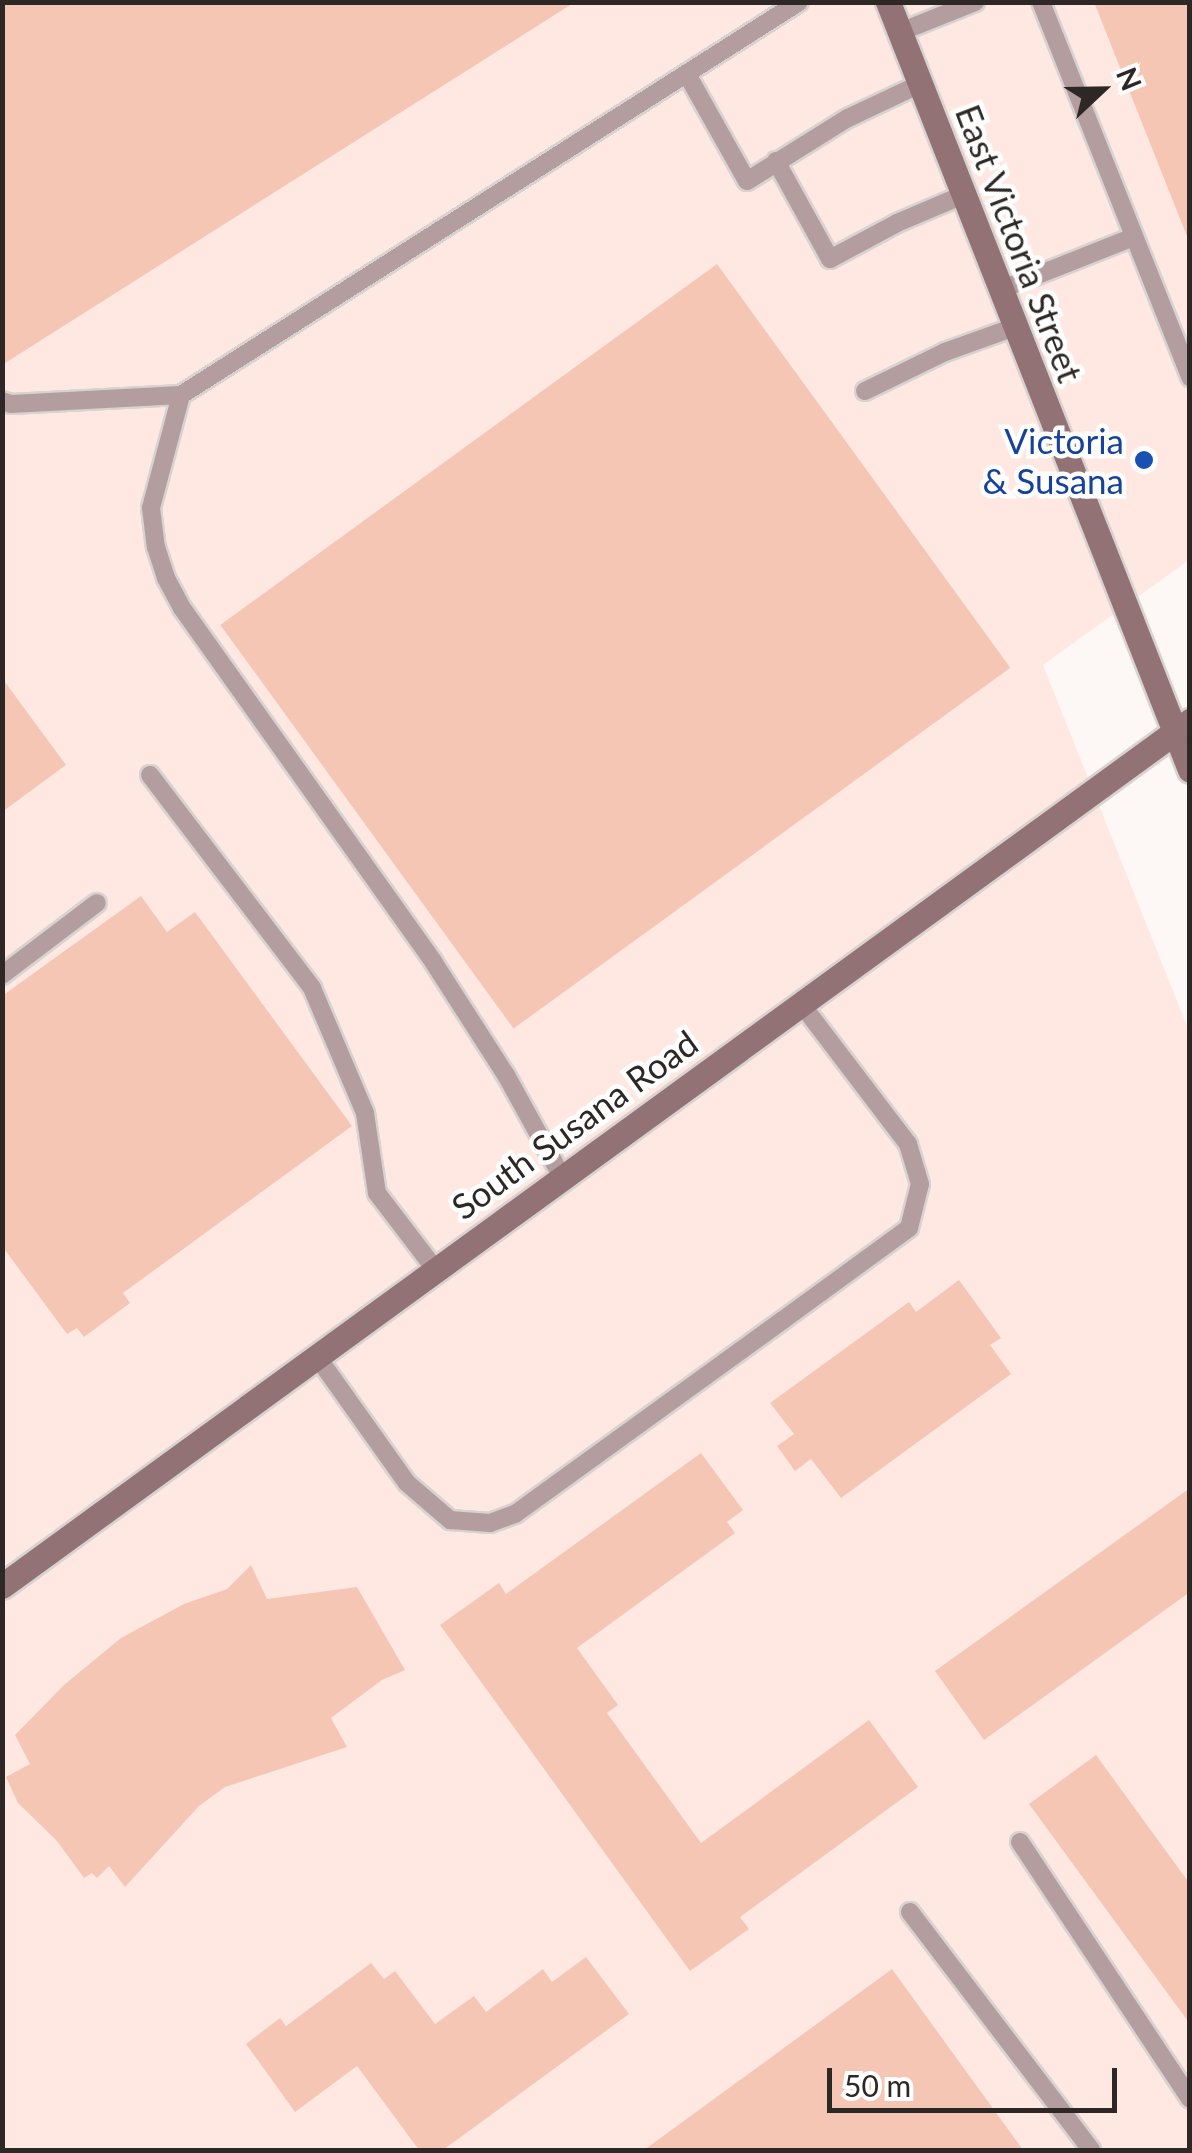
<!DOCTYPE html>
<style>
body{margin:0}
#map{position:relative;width:1192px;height:2153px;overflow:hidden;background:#fdf8f6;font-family:Lato,sans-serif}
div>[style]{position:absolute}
.built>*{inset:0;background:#fee8e1}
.building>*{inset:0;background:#f6c6b4;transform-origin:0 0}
.roads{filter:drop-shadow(2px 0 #d8d3d1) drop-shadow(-2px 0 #d8d3d1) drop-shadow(0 2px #d8d3d1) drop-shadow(0 -2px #d8d3d1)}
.lane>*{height:18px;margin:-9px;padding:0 9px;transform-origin:9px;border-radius:9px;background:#b49d9f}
.secondary>*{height:25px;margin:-12.5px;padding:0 12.5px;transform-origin:12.5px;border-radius:12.5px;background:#927274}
.dots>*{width:28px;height:28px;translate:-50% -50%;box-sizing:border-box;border:5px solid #fff;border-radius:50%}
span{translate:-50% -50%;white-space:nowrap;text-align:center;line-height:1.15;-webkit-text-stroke:9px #fff;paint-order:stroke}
.street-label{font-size:35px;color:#2d2826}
.transit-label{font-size:35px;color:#164399}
.right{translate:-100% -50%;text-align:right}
.frame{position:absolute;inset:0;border:5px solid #2d2826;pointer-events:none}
.north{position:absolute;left:1052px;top:40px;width:100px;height:100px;-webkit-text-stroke:8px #fff;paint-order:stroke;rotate:68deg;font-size:28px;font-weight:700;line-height:40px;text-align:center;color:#2d2826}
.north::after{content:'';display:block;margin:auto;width:35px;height:45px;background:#2d2826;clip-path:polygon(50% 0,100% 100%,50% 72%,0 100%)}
.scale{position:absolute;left:827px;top:2068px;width:290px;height:45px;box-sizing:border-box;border:5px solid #2d2826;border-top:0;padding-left:12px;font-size:30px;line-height:35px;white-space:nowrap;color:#2d2826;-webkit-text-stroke:8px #fff;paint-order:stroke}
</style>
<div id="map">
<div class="built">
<i style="clip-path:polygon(3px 3px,1189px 3px,1189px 560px,1043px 665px,1189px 1031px,1189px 2150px,3px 2150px)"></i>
</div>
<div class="building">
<i style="clip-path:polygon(2px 2px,575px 2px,2px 365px)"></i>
<i style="clip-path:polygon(1094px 2px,1190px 2px,1190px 239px,1188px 239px)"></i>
<i style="left:717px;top:264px;width:499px;height:614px;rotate:54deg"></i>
<i style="clip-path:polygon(2px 678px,66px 765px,2px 812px)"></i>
<i style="clip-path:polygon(141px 896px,167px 932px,195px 912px,352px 1126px,123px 1293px,130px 1303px,84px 1337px,77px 1328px,67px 1334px,2px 1246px,2px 996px)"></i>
<i style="clip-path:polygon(959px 1280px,1001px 1338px,990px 1345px,1011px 1374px,841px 1498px,811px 1459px,795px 1471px,777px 1446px,794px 1434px,770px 1403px,909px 1302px,916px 1312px)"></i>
<i style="clip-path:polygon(701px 1453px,743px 1510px,727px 1522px,735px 1533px,577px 1648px,618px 1705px,607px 1713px,701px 1843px,869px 1720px,918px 1787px,740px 1917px,749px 1929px,690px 1971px,440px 1625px,499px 1583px,506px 1594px)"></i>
<i style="clip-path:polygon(1190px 1488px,1190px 1592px,984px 1740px,935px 1671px)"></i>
<i style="clip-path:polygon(251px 1565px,267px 1599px,357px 1587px,405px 1670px,382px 1680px,331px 1718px,347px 1747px,225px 1787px,199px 1806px,125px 1887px,109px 1866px,97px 1878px,92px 1873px,84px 1878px,57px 1841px,18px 1803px,6px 1777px,30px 1764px,15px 1735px,64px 1685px,121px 1638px,184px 1604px,227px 1589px)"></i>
<i style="clip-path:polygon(1096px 1755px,1190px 1884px,1190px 2024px,1029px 1804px)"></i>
<i style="clip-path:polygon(586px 1957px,629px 2014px,443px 2150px,419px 2150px,357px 2066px,295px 2112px,246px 2044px,280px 2018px,286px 2026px,371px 1963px,384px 1979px,395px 1971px,435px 2024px,474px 1996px,486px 2012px,543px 1969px,552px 1982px)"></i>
<i style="clip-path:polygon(892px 1969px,1023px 2150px,644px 2150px)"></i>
</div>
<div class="roads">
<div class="lane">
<i style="left:1041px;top:2px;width:404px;rotate:68.3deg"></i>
<i style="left:900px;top:32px;width:81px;rotate:-21.8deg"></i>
<i style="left:688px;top:76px;width:120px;rotate:60.7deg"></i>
<i style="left:747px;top:181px;width:119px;rotate:-32deg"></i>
<i style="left:848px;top:118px;width:80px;rotate:-25.3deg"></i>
<i style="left:776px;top:161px;width:112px;rotate:61.1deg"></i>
<i style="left:830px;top:259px;width:76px;rotate:-28.2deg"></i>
<i style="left:897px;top:223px;width:72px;rotate:-23deg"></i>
<i style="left:1000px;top:290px;width:144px;rotate:-21.6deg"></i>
<i style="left:865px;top:391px;width:89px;rotate:-26deg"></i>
<i style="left:945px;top:352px;width:74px;rotate:-19.7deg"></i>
<i style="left:181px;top:395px;width:117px;rotate:104.9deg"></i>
<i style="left:151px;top:508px;width:39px;rotate:83deg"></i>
<i style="left:156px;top:547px;width:33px;rotate:72deg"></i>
<i style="left:166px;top:578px;width:34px;rotate:62deg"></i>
<i style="left:182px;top:608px;width:435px;rotate:54.6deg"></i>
<i style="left:434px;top:963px;width:133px;rotate:57.3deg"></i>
<i style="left:506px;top:1075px;width:116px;rotate:61.2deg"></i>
<i style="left:2px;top:401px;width:9px;rotate:18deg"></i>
<i style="left:11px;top:404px;width:170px;rotate:-3deg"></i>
<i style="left:181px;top:395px;width:732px;rotate:-32.45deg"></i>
<i style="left:150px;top:775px;width:268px;rotate:52.7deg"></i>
<i style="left:312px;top:988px;width:136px;rotate:67deg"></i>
<i style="left:365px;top:1113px;width:81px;rotate:81.5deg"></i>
<i style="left:377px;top:1193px;width:96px;rotate:52.7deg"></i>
<i style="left:2px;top:975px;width:119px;rotate:-37.2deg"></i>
<i style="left:316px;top:1355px;width:157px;rotate:54.6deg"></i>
<i style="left:407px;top:1483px;width:57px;rotate:40.7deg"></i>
<i style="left:450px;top:1520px;width:40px;rotate:4.3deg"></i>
<i style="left:490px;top:1523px;width:27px;rotate:-20deg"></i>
<i style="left:515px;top:1514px;width:331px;rotate:-35.9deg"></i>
<i style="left:783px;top:1320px;width:156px;rotate:-36.1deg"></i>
<i style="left:909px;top:1228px;width:45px;rotate:-76deg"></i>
<i style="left:920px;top:1184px;width:42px;rotate:-106.7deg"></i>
<i style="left:908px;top:1144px;width:178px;rotate:-127.3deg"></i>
<i style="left:1020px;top:1842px;width:308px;rotate:56.5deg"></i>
<i style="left:910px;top:1912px;width:299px;rotate:52.7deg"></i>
</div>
<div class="secondary">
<i style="left:888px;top:2px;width:825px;rotate:68.53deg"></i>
<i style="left:2px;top:1586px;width:1470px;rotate:-36.06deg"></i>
</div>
</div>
<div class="dots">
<i style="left:1144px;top:460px;background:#1a4fb4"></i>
</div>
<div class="street-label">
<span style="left:1020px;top:243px;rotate:69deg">East Victoria Street</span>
<span style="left:574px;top:1124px;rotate:-36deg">South Susana Road</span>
</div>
<div class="transit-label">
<span class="right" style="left:1124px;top:460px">Victoria<br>&amp; Susana</span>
</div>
<div class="frame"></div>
<div class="north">N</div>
<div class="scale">50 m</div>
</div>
